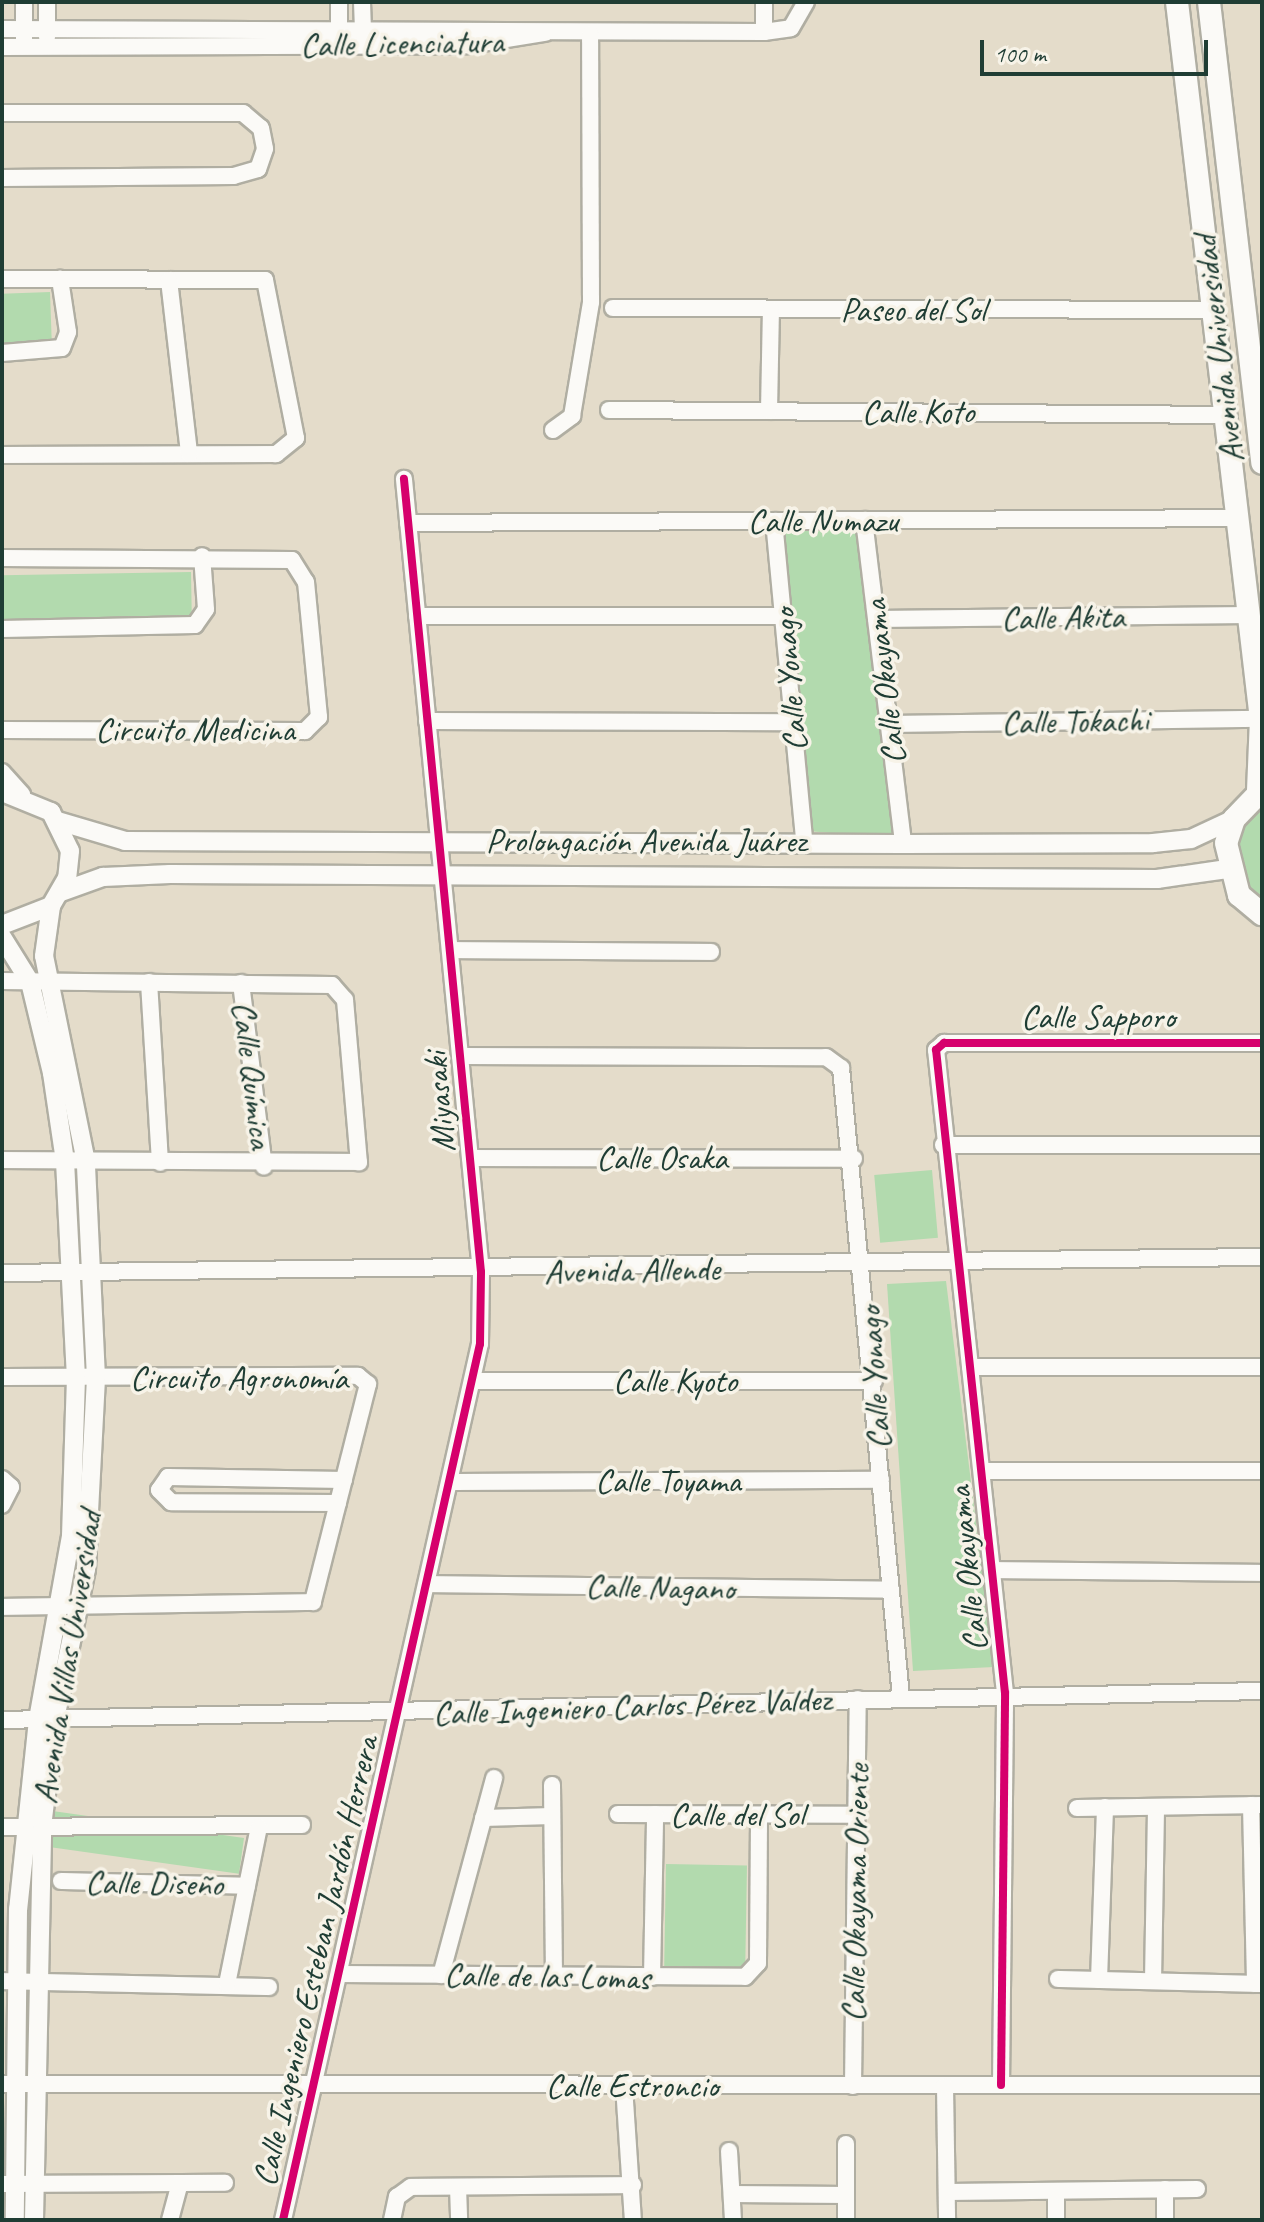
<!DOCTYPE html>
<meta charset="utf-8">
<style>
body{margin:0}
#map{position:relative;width:1264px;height:2222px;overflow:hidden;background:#e4dcca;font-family:Caveat,sans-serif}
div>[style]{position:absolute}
.green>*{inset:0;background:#b2daae;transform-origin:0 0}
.roads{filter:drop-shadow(2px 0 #b0aea2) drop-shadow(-2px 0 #b0aea2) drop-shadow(0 2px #b0aea2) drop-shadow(0 -2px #b0aea2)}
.minor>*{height:16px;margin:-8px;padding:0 8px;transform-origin:8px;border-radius:8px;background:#fbfaf7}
.tertiary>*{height:18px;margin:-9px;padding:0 9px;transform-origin:9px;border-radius:9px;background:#fbfaf7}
.secondary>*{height:22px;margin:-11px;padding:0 11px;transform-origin:11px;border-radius:11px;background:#fbfaf7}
.cycleway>*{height:8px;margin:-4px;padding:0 4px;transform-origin:4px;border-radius:4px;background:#d6006c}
span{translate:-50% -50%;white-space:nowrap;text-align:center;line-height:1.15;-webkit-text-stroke:7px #f7f3e8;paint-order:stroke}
.street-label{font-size:34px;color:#1f3d34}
.frame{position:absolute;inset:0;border:4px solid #1f3d34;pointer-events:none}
.scale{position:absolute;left:980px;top:40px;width:228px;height:36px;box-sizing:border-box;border:4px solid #1f3d34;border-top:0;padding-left:10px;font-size:24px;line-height:28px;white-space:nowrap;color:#1f3d34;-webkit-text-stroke:6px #f7f3e8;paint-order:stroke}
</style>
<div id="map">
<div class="green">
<i style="left:50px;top:292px;width:52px;height:48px;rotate:88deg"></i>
<i style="clip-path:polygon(861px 525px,898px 839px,808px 831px,782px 526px)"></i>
<i style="left:191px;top:572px;width:46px;height:189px;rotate:89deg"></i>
<i style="clip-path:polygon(1262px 799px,1262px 903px,1243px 885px,1234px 845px,1239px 824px)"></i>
<i style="left:932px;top:1170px;width:68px;height:58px;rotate:85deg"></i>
<i style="clip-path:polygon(946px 1281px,994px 1667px,913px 1671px,887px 1284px)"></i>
<i style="left:244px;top:1838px;width:36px;height:197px;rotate:98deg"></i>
<i style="left:666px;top:1864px;width:81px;height:104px;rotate:1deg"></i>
</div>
<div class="roads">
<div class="minor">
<i style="left:24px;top:2px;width:38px;rotate:90deg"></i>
<i style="left:339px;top:2px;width:34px;rotate:90deg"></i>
<i style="left:362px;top:2px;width:34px;rotate:88deg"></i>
<i style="left:2px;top:29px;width:762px;rotate:0.23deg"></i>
<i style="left:764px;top:32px;width:27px;rotate:-8deg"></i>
<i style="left:791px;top:28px;width:30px;rotate:-60deg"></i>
<i style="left:764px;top:32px;width:30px;rotate:-90deg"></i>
<i style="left:47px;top:37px;width:35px;rotate:-90deg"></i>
<i style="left:2px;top:47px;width:467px;rotate:-0.2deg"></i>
<i style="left:469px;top:45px;width:77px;rotate:-9deg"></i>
<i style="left:2px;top:113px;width:241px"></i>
<i style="left:243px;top:113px;width:23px;rotate:40deg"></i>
<i style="left:261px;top:128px;width:21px;rotate:79deg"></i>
<i style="left:265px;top:149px;width:21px;rotate:109deg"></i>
<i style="left:258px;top:169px;width:25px;rotate:164deg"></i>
<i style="left:234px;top:176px;width:232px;rotate:179.5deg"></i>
<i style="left:2px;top:279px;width:263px;rotate:0.2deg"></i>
<i style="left:265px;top:280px;width:161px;rotate:78.9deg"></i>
<i style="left:296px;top:438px;width:26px;rotate:141deg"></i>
<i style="left:276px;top:454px;width:274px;rotate:179.8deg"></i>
<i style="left:169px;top:280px;width:175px;rotate:83.4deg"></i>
<i style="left:613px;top:308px;width:600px;rotate:0.19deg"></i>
<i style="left:2px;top:353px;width:60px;rotate:-4.8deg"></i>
<i style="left:62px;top:348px;width:17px;rotate:-69deg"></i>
<i style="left:68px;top:332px;width:54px;rotate:-98.6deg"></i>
<i style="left:609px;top:410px;width:617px;rotate:0.46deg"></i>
<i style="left:769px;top:411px;width:101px;rotate:-88.9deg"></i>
<i style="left:553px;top:430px;width:24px;rotate:-36deg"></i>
<i style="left:572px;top:416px;width:116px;rotate:-80.5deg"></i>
<i style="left:591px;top:302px;width:268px;rotate:-90.2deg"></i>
<i style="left:864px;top:520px;width:326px;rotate:83.1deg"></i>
<i style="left:774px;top:521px;width:320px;rotate:84.6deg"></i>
<i style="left:408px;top:523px;width:831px;rotate:-0.34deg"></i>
<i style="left:2px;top:558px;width:290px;rotate:0.4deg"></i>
<i style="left:292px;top:560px;width:26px;rotate:58deg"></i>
<i style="left:306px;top:582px;width:136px;rotate:84.5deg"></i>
<i style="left:319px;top:717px;width:20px;rotate:135deg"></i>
<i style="left:305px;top:731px;width:303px;rotate:-179.8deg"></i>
<i style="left:417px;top:616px;width:366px"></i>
<i style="left:876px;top:619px;width:373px;rotate:-0.6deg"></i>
<i style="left:2px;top:629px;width:193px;rotate:-1.2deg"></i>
<i style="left:195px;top:625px;width:19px;rotate:-55deg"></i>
<i style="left:206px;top:609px;width:53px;rotate:-94.3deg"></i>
<i style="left:427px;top:721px;width:366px;rotate:0.2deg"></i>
<i style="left:889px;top:724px;width:372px;rotate:-0.8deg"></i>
<i style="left:2px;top:772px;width:30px;rotate:48deg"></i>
<i style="left:450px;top:950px;width:261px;rotate:0.4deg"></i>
<i style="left:2px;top:981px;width:330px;rotate:0.7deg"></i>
<i style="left:332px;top:985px;width:20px;rotate:49deg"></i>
<i style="left:345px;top:1000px;width:163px;rotate:85.1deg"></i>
<i style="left:359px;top:1162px;width:357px;rotate:-179.7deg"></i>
<i style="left:149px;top:982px;width:181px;rotate:86.5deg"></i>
<i style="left:241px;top:983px;width:185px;rotate:82.9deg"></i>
<i style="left:460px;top:1056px;width:366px;rotate:0.2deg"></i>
<i style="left:826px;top:1057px;width:19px;rotate:36deg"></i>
<i style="left:841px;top:1068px;width:632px;rotate:84.55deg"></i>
<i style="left:943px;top:1145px;width:319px"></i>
<i style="left:470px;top:1158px;width:384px;rotate:0.1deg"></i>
<i style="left:2px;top:1273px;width:1260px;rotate:-0.73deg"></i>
<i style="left:970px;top:1367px;width:292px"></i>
<i style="left:2px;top:1377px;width:356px;rotate:-0.2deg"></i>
<i style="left:358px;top:1376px;width:13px;rotate:39deg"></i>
<i style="left:368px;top:1384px;width:225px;rotate:104.2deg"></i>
<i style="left:313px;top:1602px;width:311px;rotate:179.1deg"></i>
<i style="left:475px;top:1381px;width:399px"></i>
<i style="left:983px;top:1471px;width:279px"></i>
<i style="left:2px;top:1479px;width:12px;rotate:42deg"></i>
<i style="left:11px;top:1487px;width:20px;rotate:117deg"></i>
<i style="left:454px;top:1482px;width:427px;rotate:-0.3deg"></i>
<i style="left:338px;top:1503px;width:167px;rotate:-179.7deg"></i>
<i style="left:171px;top:1502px;width:17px;rotate:-135deg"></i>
<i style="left:159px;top:1490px;width:16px;rotate:-55deg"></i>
<i style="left:168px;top:1477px;width:176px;rotate:1deg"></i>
<i style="left:995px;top:1570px;width:267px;rotate:0.6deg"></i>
<i style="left:430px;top:1584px;width:461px;rotate:0.7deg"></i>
<i style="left:2px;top:1720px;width:1260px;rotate:-1.32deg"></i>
<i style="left:552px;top:1785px;width:191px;rotate:89.4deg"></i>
<i style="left:1251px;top:1805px;width:179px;rotate:88.7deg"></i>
<i style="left:1077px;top:1808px;width:185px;rotate:-0.9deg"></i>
<i style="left:618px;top:1814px;width:238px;rotate:0.2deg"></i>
<i style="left:483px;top:1818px;width:69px;rotate:-1.7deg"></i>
<i style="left:2px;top:1827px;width:300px;rotate:-0.4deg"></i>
<i style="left:61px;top:1881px;width:186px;rotate:1.5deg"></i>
<i style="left:340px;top:1974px;width:405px;rotate:0.4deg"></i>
<i style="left:745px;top:1977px;width:19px;rotate:-47deg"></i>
<i style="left:758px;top:1963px;width:148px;rotate:-89.6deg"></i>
<i style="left:441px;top:1975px;width:204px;rotate:-74.9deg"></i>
<i style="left:652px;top:1977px;width:163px;rotate:-88.9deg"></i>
<i style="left:1058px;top:1979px;width:204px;rotate:1.4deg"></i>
<i style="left:1099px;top:1980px;width:173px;rotate:-88deg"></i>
<i style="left:2px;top:1981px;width:267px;rotate:1.3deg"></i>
<i style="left:1153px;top:1981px;width:174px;rotate:-89deg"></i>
<i style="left:227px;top:1984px;width:160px;rotate:-78.5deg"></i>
<i style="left:2px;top:2084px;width:1260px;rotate:0.05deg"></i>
<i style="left:1001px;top:2085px;width:392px;rotate:-89.4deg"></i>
<i style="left:1005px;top:1693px;width:647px;rotate:-96.12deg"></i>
<i style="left:936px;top:1050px;width:11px;rotate:-41deg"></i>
<i style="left:944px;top:1043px;width:318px"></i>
<i style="left:624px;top:2086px;width:134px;rotate:86.2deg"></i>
<i style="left:853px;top:2086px;width:387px;rotate:-89.3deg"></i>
<i style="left:945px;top:2086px;width:134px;rotate:89.1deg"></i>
<i style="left:729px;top:2151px;width:69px;rotate:86.7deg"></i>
<i style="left:2px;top:2184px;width:223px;rotate:-0.3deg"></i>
<i style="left:458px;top:2187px;width:33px;rotate:88deg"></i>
<i style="left:1165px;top:2189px;width:31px;rotate:90deg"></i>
<i style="left:1056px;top:2191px;width:29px;rotate:90deg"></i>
<i style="left:948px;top:2192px;width:249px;rotate:-0.7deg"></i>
<i style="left:732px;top:2194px;width:114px;rotate:0.5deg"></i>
<i style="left:170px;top:2220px;width:38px;rotate:-75deg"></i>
<i style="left:283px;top:2220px;width:898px;rotate:-77.33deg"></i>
<i style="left:480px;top:1344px;width:72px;rotate:-89.2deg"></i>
<i style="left:481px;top:1272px;width:797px;rotate:-95.55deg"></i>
<i style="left:392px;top:2220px;width:24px;rotate:-78deg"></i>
<i style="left:397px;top:2197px;width:17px;rotate:-36deg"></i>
<i style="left:411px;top:2187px;width:222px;rotate:-0.5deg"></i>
<i style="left:846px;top:2220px;width:76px;rotate:-90deg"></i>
</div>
<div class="tertiary">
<i style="left:2px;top:792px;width:53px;rotate:22.2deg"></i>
<i style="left:51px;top:812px;width:43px;rotate:64deg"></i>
<i style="left:70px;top:851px;width:27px;rotate:96deg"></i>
<i style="left:67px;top:878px;width:32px;rotate:120deg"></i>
<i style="left:51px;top:906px;width:53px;rotate:158.8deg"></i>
<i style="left:58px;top:821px;width:70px;rotate:16.6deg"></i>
<i style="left:125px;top:841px;width:778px;rotate:0.22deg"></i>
<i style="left:903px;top:844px;width:250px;rotate:-0.2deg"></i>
<i style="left:1153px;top:843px;width:38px;rotate:-6deg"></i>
<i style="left:1191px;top:839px;width:47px;rotate:-24.9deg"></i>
<i style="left:61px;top:892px;width:45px;rotate:-19.7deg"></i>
<i style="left:103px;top:877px;width:67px;rotate:-2.6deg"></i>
<i style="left:170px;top:874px;width:987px;rotate:0.29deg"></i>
<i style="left:1157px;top:879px;width:71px;rotate:-8.1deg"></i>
<i style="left:2px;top:937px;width:53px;rotate:58.1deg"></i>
<i style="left:30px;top:982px;width:94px;rotate:76.4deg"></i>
<i style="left:52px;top:1073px;width:89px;rotate:81.6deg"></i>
<i style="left:65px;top:1161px;width:216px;rotate:87.1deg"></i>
<i style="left:76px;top:1377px;width:159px;rotate:91.8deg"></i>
<i style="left:71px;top:1536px;width:187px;rotate:100.2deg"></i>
<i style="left:38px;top:1720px;width:190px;rotate:96deg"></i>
<i style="left:18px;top:1909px;width:311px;rotate:90.6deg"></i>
<i style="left:34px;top:2220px;width:393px;rotate:-88.8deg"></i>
<i style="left:42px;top:1827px;width:109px;rotate:-83.1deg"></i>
<i style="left:55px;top:1719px;width:153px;rotate:-78.3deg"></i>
<i style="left:86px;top:1569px;width:191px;rotate:-87deg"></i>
<i style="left:96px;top:1378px;width:216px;rotate:-92.7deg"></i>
<i style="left:86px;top:1162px;width:210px;rotate:-101.5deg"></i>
<i style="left:44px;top:956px;width:50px;rotate:-82deg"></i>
</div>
<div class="secondary">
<i style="left:1177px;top:2px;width:722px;rotate:83.32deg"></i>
<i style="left:1261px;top:719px;width:73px;rotate:92.4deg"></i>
<i style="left:1209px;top:2px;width:464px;rotate:83.4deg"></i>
<i style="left:1262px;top:790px;width:40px;rotate:134deg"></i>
<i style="left:1234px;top:819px;width:25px;rotate:108deg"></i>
<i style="left:1226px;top:843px;width:54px;rotate:76deg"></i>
<i style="left:1239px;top:895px;width:30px;rotate:40deg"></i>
</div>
</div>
<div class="cycleway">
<i style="left:1001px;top:2085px;width:392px;rotate:-89.4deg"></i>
<i style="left:1005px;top:1693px;width:647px;rotate:-96.12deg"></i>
<i style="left:936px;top:1050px;width:11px;rotate:-41deg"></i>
<i style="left:944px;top:1043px;width:318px"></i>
<i style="left:283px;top:2220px;width:898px;rotate:-77.33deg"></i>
<i style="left:480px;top:1344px;width:72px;rotate:-89.2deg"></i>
<i style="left:481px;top:1272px;width:797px;rotate:-95.55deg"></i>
</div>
<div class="street-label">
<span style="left:402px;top:43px;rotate:-1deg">Calle Licenciatura</span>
<span style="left:913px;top:310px">Paseo del Sol</span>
<span style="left:1218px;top:349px;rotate:-97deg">Avenida Universidad</span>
<span style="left:918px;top:412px">Calle Koto</span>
<span style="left:823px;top:521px">Calle Numazu</span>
<span style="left:1063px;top:617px;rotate:-1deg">Calle Akita</span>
<span style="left:789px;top:680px;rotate:-95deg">Calle Yonago</span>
<span style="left:884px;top:682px;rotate:-97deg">Calle Okayama</span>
<span style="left:1075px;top:721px;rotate:-1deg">Calle Tokachi</span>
<span style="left:195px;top:730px">Circuito Medicina</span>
<span style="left:646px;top:841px">Prolongación Avenida Juárez</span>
<span style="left:1098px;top:1017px">Calle Sapporo</span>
<span style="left:253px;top:1075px;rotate:83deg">Calle Química</span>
<span style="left:439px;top:1102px;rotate:-95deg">Miyasaki</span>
<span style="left:662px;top:1158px">Calle Osaka</span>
<span style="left:632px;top:1270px;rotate:-1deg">Avenida Allende</span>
<span style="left:239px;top:1378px">Circuito Agronomía</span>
<span style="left:874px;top:1378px;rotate:-94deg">Calle Yonago</span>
<span style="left:675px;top:1381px">Calle Kyoto</span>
<span style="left:668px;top:1481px">Calle Toyama</span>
<span style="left:967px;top:1569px;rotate:-96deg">Calle Okayama</span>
<span style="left:660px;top:1587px;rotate:1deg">Calle Nagano</span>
<span style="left:67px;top:1657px;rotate:-81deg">Avenida Villas Universidad</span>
<span style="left:632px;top:1706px;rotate:-2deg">Calle Ingeniero Carlos Pérez Valdez</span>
<span style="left:737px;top:1815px">Calle del Sol</span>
<span style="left:154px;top:1883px;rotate:1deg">Calle Diseño</span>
<span style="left:855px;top:1893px;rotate:-89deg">Calle Okayama Oriente</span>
<span style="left:315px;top:1961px;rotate:-77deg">Calle Ingeniero Esteban Jardón Herrera</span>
<span style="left:547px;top:1976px;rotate:1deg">Calle de las Lomas</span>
<span style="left:632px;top:2086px">Calle Estroncio</span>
</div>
<div class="frame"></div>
<div class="scale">100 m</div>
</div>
